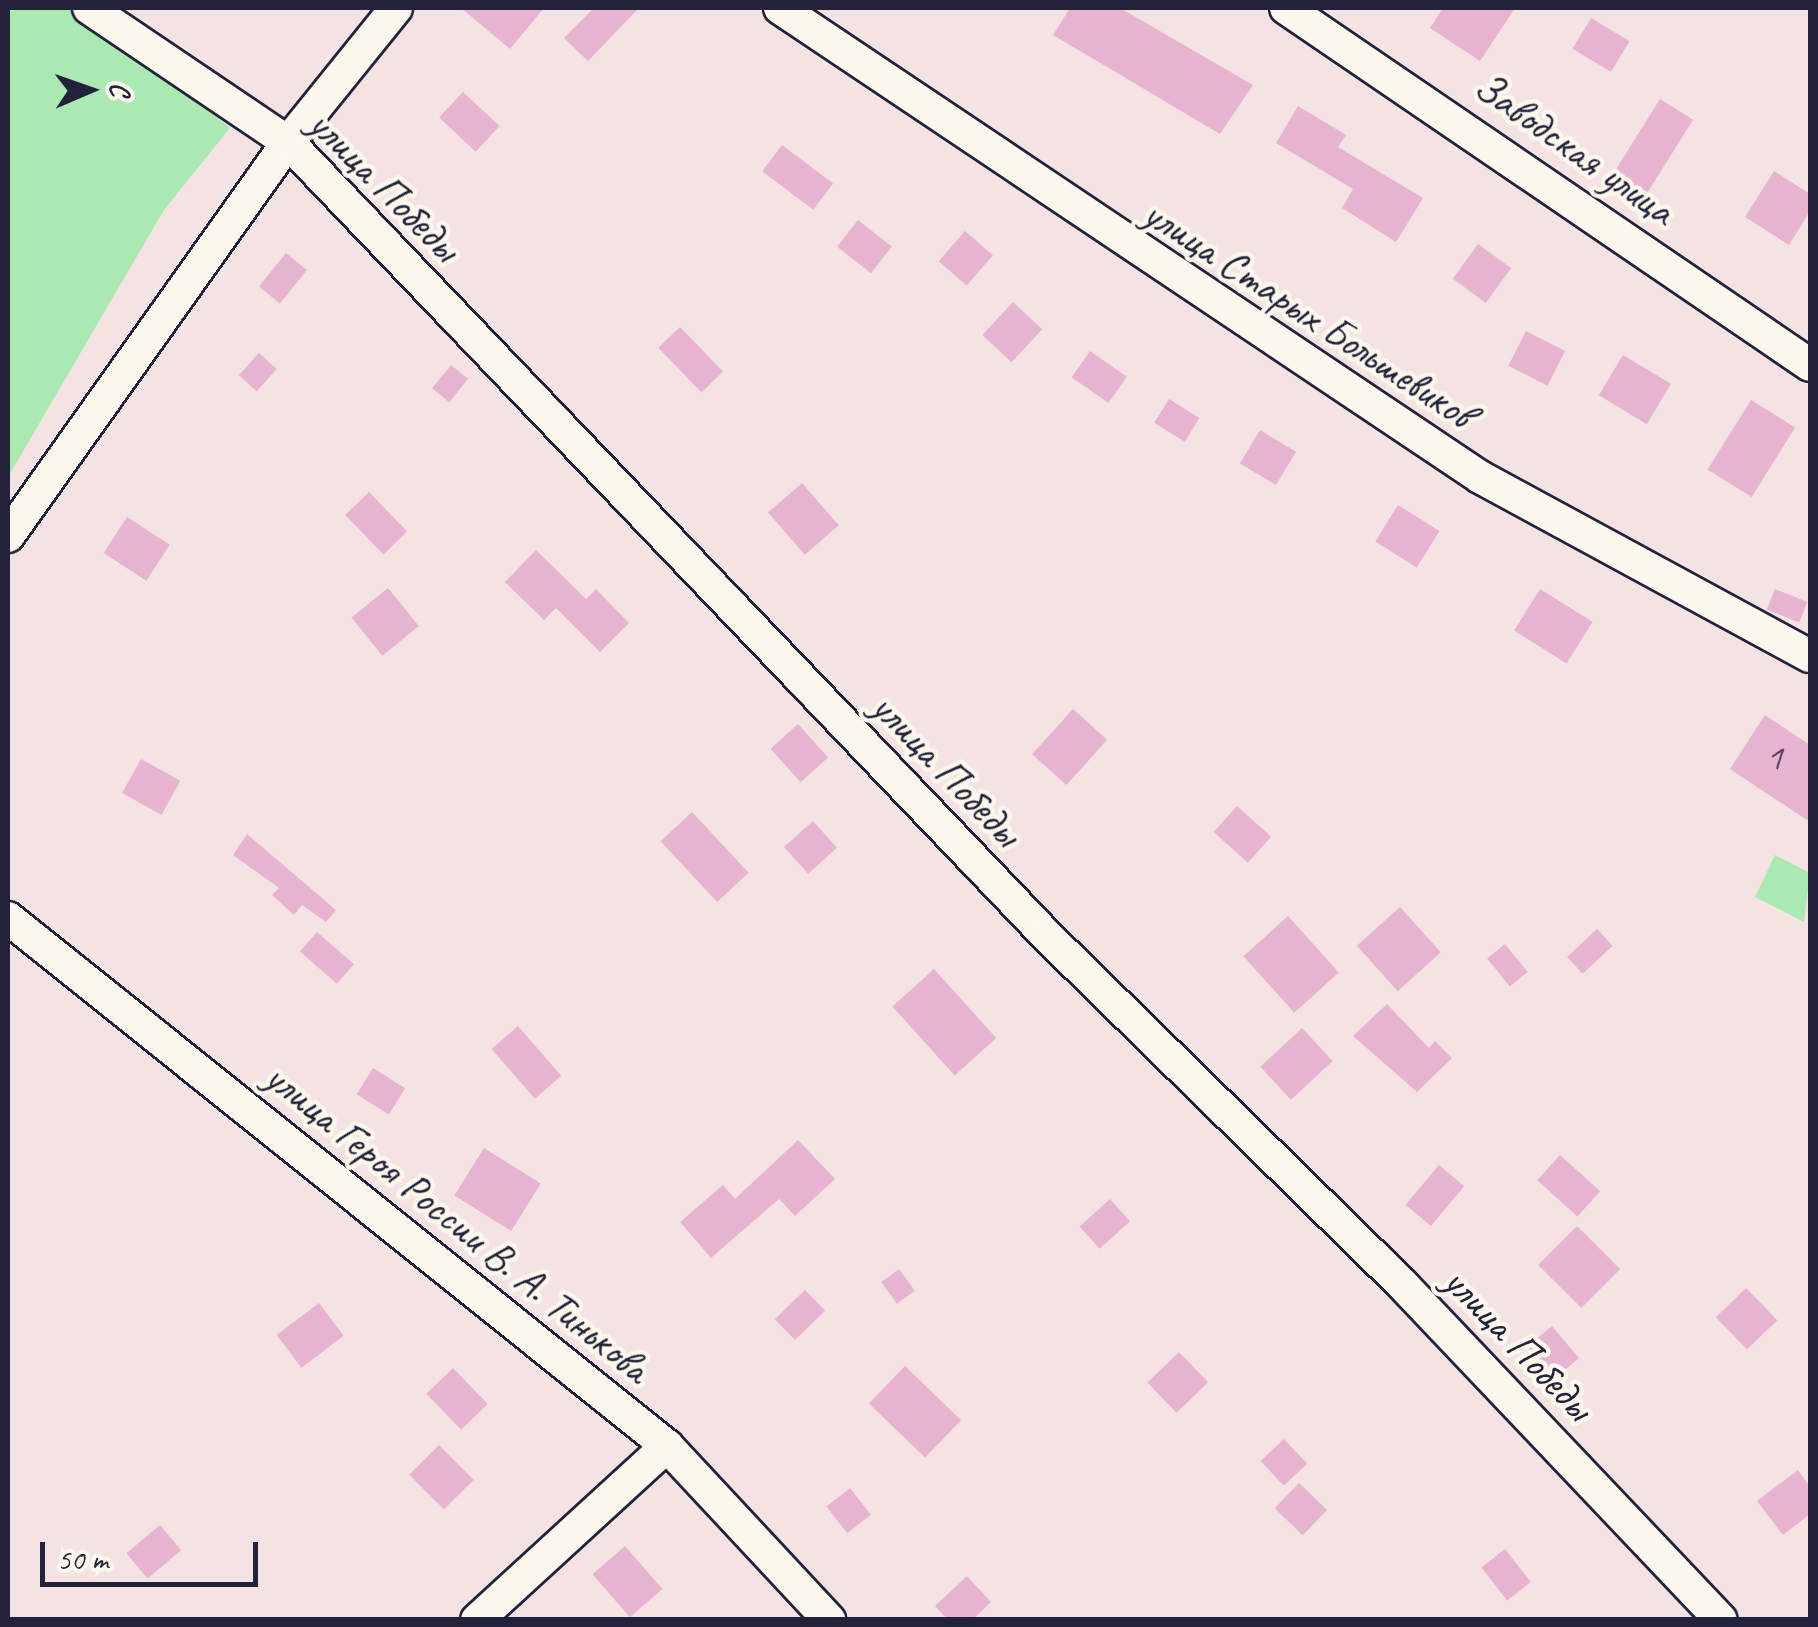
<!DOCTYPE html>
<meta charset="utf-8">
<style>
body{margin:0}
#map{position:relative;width:1818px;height:1627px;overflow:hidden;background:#f5e3e4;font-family:Caveat,sans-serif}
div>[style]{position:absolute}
.green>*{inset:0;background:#aaeab2}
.building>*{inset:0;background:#e6b4d1;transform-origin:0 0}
.roads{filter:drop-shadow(2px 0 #22223b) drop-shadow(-2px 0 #22223b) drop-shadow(0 2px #22223b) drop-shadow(0 -2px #22223b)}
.minor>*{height:32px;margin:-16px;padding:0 16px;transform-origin:16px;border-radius:16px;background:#fbf7ec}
span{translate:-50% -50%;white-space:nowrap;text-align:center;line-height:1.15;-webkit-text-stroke:9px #fbf7ec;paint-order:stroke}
.number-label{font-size:38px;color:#534660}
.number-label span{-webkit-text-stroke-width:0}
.street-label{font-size:42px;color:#22223b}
.frame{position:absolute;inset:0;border:10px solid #22223b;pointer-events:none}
.north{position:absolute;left:40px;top:40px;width:100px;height:100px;-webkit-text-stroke:8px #fbf7ec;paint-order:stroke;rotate:88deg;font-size:28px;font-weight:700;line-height:40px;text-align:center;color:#22223b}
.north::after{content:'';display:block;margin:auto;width:35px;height:45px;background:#22223b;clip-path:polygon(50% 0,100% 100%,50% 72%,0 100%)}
.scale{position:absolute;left:40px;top:1542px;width:218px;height:45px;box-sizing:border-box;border:5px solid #22223b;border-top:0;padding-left:12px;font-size:30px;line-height:35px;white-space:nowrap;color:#22223b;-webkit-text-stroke:8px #fbf7ec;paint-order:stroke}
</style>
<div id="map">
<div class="green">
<i style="clip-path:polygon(8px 8px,69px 8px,133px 48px,230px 128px,164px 210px,8px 477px)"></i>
<i style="clip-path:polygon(1775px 855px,1810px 873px,1804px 922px,1755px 897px)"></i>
</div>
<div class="building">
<i style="clip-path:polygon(461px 8px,544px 8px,510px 49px)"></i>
<i style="clip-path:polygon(594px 8px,639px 8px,588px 61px,564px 38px)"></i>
<i style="clip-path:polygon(1070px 8px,1120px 8px,1253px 85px,1220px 134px,1053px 35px)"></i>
<i style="clip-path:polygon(1443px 8px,1515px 8px,1480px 61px,1430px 28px)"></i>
<i style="left:1591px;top:18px;width:45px;height:36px;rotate:31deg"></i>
<i style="left:463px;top:92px;width:50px;height:35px;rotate:43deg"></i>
<i style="left:1660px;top:99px;width:39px;height:93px;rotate:32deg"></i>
<i style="clip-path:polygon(1298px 106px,1346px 135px,1338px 147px,1423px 198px,1396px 242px,1342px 208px,1353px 189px,1276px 143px)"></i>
<i style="left:782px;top:145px;width:64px;height:33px;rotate:37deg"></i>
<i style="clip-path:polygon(1774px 171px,1810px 194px,1810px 211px,1789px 245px,1745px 217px)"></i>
<i style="left:858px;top:220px;width:43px;height:34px;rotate:38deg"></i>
<i style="left:965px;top:231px;width:37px;height:40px;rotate:41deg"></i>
<i style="left:1478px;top:244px;width:41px;height:43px;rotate:36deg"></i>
<i style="left:286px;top:253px;width:27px;height:43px;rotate:39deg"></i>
<i style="left:1013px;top:302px;width:40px;height:45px;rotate:43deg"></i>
<i style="left:680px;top:327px;width:62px;height:30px;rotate:46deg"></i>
<i style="left:1526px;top:331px;width:44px;height:39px;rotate:27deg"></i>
<i style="left:1090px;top:351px;width:45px;height:32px;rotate:35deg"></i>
<i style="left:259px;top:353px;width:24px;height:30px;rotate:42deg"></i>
<i style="left:1623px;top:355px;width:56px;height:47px;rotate:31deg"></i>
<i style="left:451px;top:365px;width:22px;height:30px;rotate:39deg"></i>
<i style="left:1169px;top:399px;width:36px;height:28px;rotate:32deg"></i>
<i style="left:1751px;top:400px;width:52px;height:82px;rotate:32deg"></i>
<i style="left:1260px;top:430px;width:42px;height:39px;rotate:31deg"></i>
<i style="left:802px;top:483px;width:56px;height:45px;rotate:49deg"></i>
<i style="left:369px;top:492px;width:55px;height:33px;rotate:46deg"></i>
<i style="left:1398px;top:505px;width:49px;height:43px;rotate:32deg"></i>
<i style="left:127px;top:517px;width:51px;height:43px;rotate:33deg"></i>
<i style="clip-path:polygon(536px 550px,586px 599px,596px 589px,629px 623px,600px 652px,556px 608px,544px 620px,505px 582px)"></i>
<i style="left:388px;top:588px;width:49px;height:47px;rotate:51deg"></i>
<i style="left:1540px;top:589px;width:62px;height:49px;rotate:32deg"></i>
<i style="left:1775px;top:589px;width:35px;height:22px;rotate:22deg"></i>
<i style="left:1073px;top:709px;width:46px;height:61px;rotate:42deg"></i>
<i style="clip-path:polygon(1765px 715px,1810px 745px,1810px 822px,1730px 769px)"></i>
<i style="left:798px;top:724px;width:45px;height:37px;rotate:48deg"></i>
<i style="left:141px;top:759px;width:45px;height:39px;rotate:29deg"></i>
<i style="left:1237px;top:806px;width:46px;height:35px;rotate:42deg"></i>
<i style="left:692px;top:812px;width:83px;height:43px;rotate:47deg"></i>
<i style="left:813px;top:821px;width:36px;height:39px;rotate:48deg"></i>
<i style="clip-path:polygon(247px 834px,336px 910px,326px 922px,302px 905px,294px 915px,272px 895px,279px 888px,233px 855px)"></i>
<i style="left:1400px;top:907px;width:61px;height:58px;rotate:48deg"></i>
<i style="left:1288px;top:916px;width:76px;height:60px;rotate:48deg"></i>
<i style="left:1597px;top:929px;width:23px;height:41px;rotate:47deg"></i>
<i style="left:317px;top:932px;width:49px;height:26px;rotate:41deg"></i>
<i style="left:1505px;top:944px;width:36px;height:23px;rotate:51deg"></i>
<i style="left:934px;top:969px;width:93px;height:56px;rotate:48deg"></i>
<i style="clip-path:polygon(1387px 1004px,1429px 1048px,1435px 1041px,1452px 1058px,1417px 1092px,1353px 1036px)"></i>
<i style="left:518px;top:1026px;width:66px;height:35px;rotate:49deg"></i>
<i style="left:1302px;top:1028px;width:45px;height:57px;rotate:47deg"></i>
<i style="left:373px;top:1068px;width:38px;height:31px;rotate:32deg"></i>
<i style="clip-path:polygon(798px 1140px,835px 1179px,795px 1216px,779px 1199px,711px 1258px,680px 1222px,723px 1185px,735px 1199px)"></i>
<i style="left:484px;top:1148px;width:67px;height:56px;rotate:32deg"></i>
<i style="left:1560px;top:1155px;width:54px;height:34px;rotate:42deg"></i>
<i style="left:1439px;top:1165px;width:33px;height:52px;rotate:40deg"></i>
<i style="left:1110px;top:1199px;width:30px;height:41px;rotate:48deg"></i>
<i style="left:1577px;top:1226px;width:61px;height:55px;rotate:45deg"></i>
<i style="left:899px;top:1269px;width:27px;height:22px;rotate:54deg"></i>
<i style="left:1746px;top:1288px;width:45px;height:42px;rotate:46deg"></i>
<i style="left:805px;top:1290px;width:29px;height:42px;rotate:46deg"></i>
<i style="left:319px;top:1303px;width:41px;height:53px;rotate:53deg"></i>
<i style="left:1552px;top:1326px;width:42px;height:32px;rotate:50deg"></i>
<i style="left:1179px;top:1352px;width:42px;height:44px;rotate:46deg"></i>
<i style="left:905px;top:1366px;width:78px;height:52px;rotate:44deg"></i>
<i style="left:453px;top:1368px;width:50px;height:37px;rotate:46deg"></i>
<i style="left:1284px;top:1439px;width:34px;height:32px;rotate:47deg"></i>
<i style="left:439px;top:1445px;width:49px;height:42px;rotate:45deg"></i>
<i style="clip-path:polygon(1798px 1470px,1810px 1487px,1810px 1514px,1783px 1535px,1757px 1501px)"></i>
<i style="left:1299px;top:1483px;width:39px;height:35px;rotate:44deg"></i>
<i style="left:850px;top:1488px;width:34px;height:30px;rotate:52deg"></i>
<i style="left:160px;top:1525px;width:33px;height:44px;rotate:50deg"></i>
<i style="left:625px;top:1546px;width:57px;height:43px;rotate:49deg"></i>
<i style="left:1505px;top:1549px;width:42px;height:30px;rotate:52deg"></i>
<i style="clip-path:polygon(967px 1576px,991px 1602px,972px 1620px,948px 1620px,935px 1606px)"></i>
</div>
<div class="roads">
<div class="minor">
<i style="left:89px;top:8px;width:240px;rotate:34deg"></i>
<i style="left:288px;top:142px;width:1097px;rotate:46.29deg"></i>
<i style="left:1046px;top:935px;width:501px;rotate:44.43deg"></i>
<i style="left:1404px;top:1286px;width:460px;rotate:46.5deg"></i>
<i style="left:780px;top:8px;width:843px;rotate:33.82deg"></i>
<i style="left:1480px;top:477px;width:375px;rotate:28.5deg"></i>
<i style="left:1286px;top:8px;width:634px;rotate:34.27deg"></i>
<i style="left:8px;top:536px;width:483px;rotate:-54.6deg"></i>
<i style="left:288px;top:142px;width:172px;rotate:-51.1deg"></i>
<i style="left:8px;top:918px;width:844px;rotate:38.7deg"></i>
<i style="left:667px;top:1446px;width:238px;rotate:47deg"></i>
<i style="left:477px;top:1620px;width:258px;rotate:-42.5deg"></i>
</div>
</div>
<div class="number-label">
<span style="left:1774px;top:757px">1</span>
</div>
<div class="street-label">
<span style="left:1574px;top:149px;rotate:35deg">Заводская улица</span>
<span style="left:384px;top:186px;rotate:45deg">улица Победы</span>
<span style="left:1308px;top:314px;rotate:33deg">улица Старых Большевиков</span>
<span style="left:946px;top:770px;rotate:46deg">улица Победы</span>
<span style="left:457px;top:1223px;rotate:39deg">улица Героя России В. А. Тинькова</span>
<span style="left:1518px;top:1344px;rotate:46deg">улица Победы</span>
</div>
<div class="frame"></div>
<div class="north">С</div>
<div class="scale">50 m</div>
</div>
